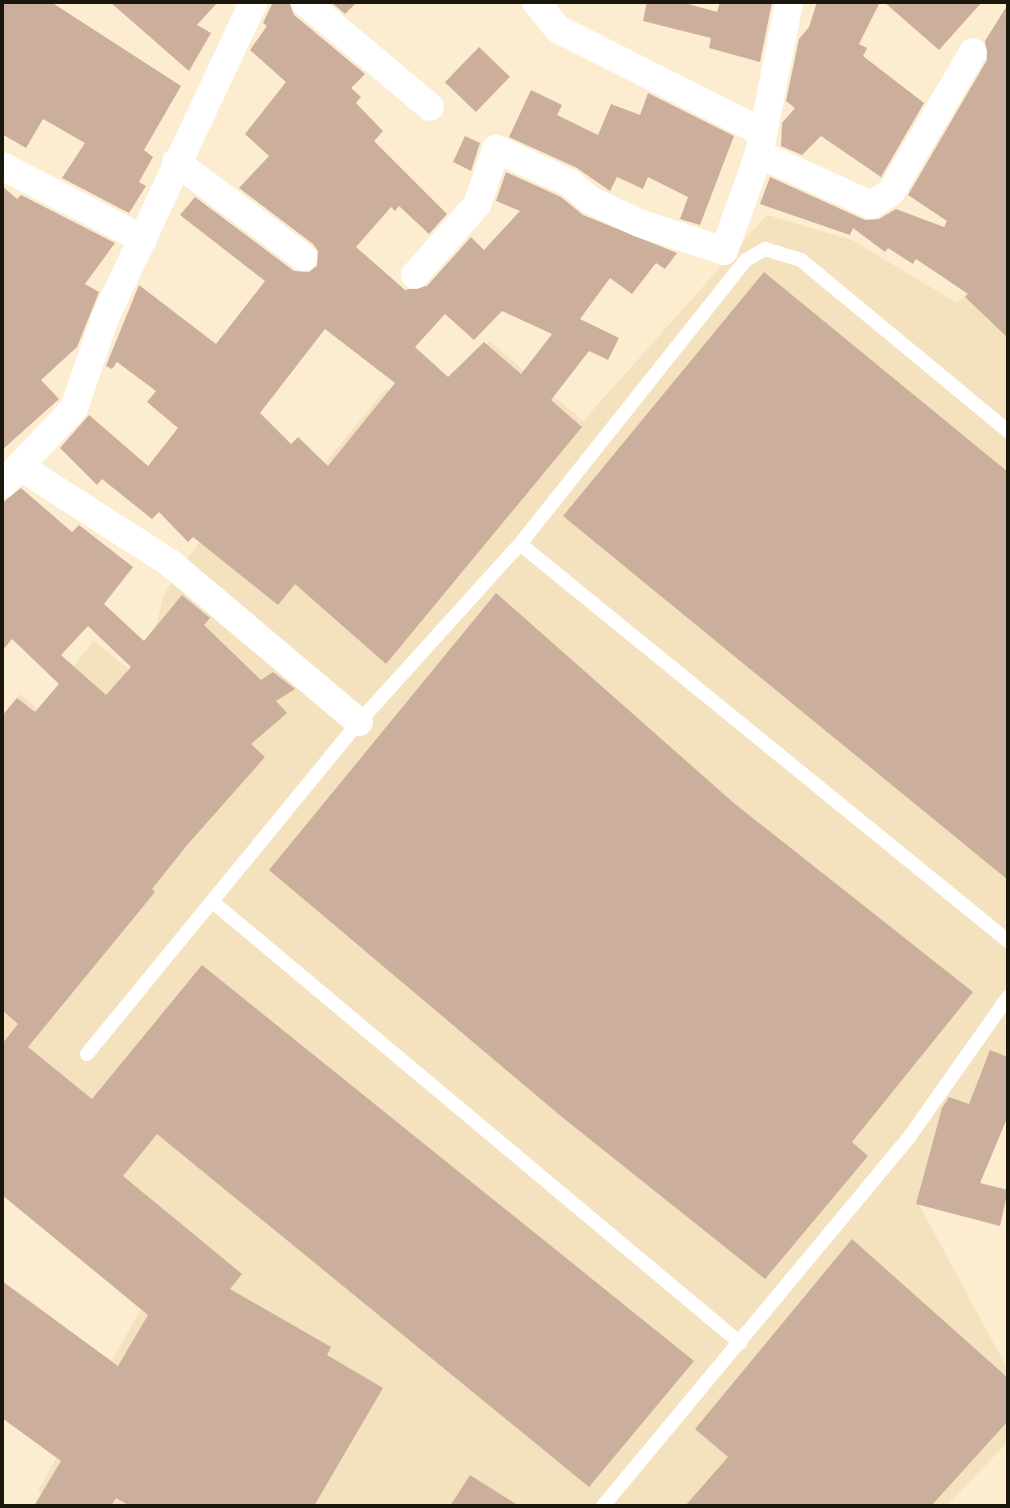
<!DOCTYPE html>
<style>
body{margin:0}
#map{position:relative;width:1010px;height:1508px;overflow:hidden;background:#fcedd0;font-family:Mulish,sans-serif}
div>[style]{position:absolute}
.built>*{inset:0;background:#f3e2bd}
.building>*{inset:0;background:#cbaf9c;transform-origin:0 0}
.service>*{height:14px;margin:-7px;padding:0 7px;transform-origin:7px;border-radius:7px;background:#fff}
.minor>*{height:28px;margin:-14px;padding:0 14px;transform-origin:14px;border-radius:14px;background:#fff}
span{translate:-50% -50%;white-space:nowrap;text-align:center;line-height:1.15;-webkit-text-stroke:7px #fffcf6;paint-order:stroke}
.frame{position:absolute;inset:0;border:4px solid #1b160c;pointer-events:none}
</style>
<div id="map">
<div class="built">
<i style="clip-path:polygon(767px 215px,852px 240px,957px 303px,1008px 252px,1008px 1050px,918px 1203px,1008px 1370px,1008px 1442px,946px 1506px,58px 1506px,38px 1491px,158px 1279px,14px 1168px,2px 1184px,2px 715px,20px 694px,38px 709px,94px 641px,129px 669px,153px 637px,164px 594px,210px 526px,270px 530px,387px 388px,423px 413px,489px 341px,583px 421px)"></i>
</div>
<div class="building">
<i style="clip-path:polygon(2px 2px,51px 2px,181px 86px,144px 150px,153px 157px,139px 182px,146px 186px,129px 213px,62px 178px,85px 143px,43px 119px,26px 148px,2px 134px)"></i>
<i style="clip-path:polygon(110px 2px,218px 2px,197px 25px,211px 33px,189px 71px)"></i>
<i style="clip-path:polygon(evenodd,273px 2px,289px 2px,294px 15px,365px 74px,351px 88px,361px 97px,356px 103px,383px 131px,374px 141px,447px 214px,429px 234px,399px 206px,395px 211px,391px 207px,356px 247px,405px 290px,427px 286px,471px 237px,484px 250px,520px 211px,496px 201px,506px 172px,561px 197px,583px 215px,677px 253px,665px 269px,656px 263px,632px 294px,610px 278px,580px 319px,619px 338px,608px 360px,589px 351px,551px 400px,582px 427px,386px 664px,295px 584px,278px 605px,193px 537px,188px 542px,159px 512px,152px 519px,102px 479px,97px 485px,60px 448px,89px 415px,148px 466px,178px 428px,147px 402px,156px 391px,117px 362px,112px 369px,106px 366px,139px 285px,216px 344px,265px 281px,180px 215px,195px 197px,294px 271px,309px 272px,317px 266px,318px 251px,313px 244px,239px 188px,269px 156px,245px 134px,286px 82px,250px 50px,267px 26px,263px 23px,273px 2px,502px 311px,552px 334px,521px 374px,484px 342px,448px 377px,415px 347px,445px 314px,474px 340px,502px 311px,273px 2px,325px 329px,395px 383px,328px 466px,298px 437px,291px 444px,260px 413px,325px 329px)"></i>
<i style="clip-path:polygon(331px 2px,357px 2px,345px 14px)"></i>
<i style="clip-path:polygon(647px 2px,681px 2px,717px 12px,720px 2px,772px 2px,760px 62px,709px 48px,711px 38px,643px 21px)"></i>
<i style="clip-path:polygon(817px 2px,880px 2px,859px 44px,867px 48px,863px 56px,924px 103px,881px 177px,821px 136px,802px 155px,781px 146px,782px 123px,795px 108px,786px 101px,799px 39px,809px 27px)"></i>
<i style="clip-path:polygon(884px 2px,982px 2px,939px 50px)"></i>
<i style="clip-path:polygon(1008px 4px,1008px 338px,965px 297px,968px 294px,916px 259px,913px 264px,888px 248px,885px 252px,853px 228px,850px 235px,760px 204px,770px 177px,865px 220px,879px 219px,896px 209px,944px 227px,947px 221px,908px 195px,987px 60px,985px 41px)"></i>
<i style="left:479px;top:47px;width:43px;height:49px;rotate:44deg"></i>
<i style="clip-path:polygon(531px 90px,562px 105px,557px 115px,598px 135px,611px 104px,640px 115px,648px 93px,734px 136px,700px 225px,680px 219px,688px 197px,648px 177px,643px 189px,617px 177px,610px 191px,577px 168px,509px 137px)"></i>
<i style="clip-path:polygon(465px 136px,480px 143px,471px 171px,453px 162px)"></i>
<i style="clip-path:polygon(2px 186px,17px 199px,21px 195px,115px 243px,85px 284px,99px 292px,77px 347px,41px 380px,59px 399px,2px 450px)"></i>
<i style="clip-path:polygon(764px 272px,1008px 472px,1008px 880px,563px 516px)"></i>
<i style="clip-path:polygon(evenodd,21px 488px,72px 532px,79px 525px,133px 567px,104px 604px,144px 641px,182px 595px,210px 618px,204px 625px,261px 680px,273px 672px,295px 689px,276px 701px,287px 713px,251px 744px,265px 757px,188px 844px,152px 889px,155px 892px,28px 1047px,92px 1099px,202px 965px,694px 1361px,589px 1487px,157px 1134px,123px 1176px,242px 1274px,230px 1289px,331px 1347px,327px 1355px,383px 1388px,314px 1506px,130px 1506px,116px 1498px,111px 1506px,34px 1506px,61px 1461px,2px 1418px,2px 1281px,118px 1366px,148px 1315px,2px 1195px,2px 1044px,18px 1024px,2px 1010px,2px 716px,17px 698px,35px 712px,59px 684px,12px 639px,2px 651px,2px 503px,21px 488px,88px 626px,131px 667px,106px 695px,61px 655px,88px 626px)"></i>
<i style="clip-path:polygon(496px 593px,735px 804px,973px 992px,852px 1142px,868px 1156px,765px 1279px,562px 1117px,269px 870px)"></i>
<i style="clip-path:polygon(990px 1050px,1008px 1057px,1008px 1116px,980px 1183px,1008px 1190px,1000px 1226px,916px 1204px,942px 1108px,949px 1097px,969px 1104px)"></i>
<i style="clip-path:polygon(852px 1239px,1008px 1378px,1008px 1421px,931px 1506px,685px 1506px,728px 1457px,695px 1429px)"></i>
<i style="clip-path:polygon(470px 1475px,519px 1506px,450px 1506px)"></i>
</div>
<div class="service">
<i style="left:520px;top:544px;width:629px;rotate:39.13deg"></i>
<i style="left:214px;top:903px;width:686px;rotate:39.91deg"></i>
<i style="left:87px;top:1054px;width:429px;rotate:-50.7deg"></i>
<i style="left:359px;top:722px;width:240px;rotate:-47.9deg"></i>
<i style="left:520px;top:544px;width:363px;rotate:-51.5deg"></i>
<i style="left:746px;top:260px;width:22px;rotate:-30deg"></i>
<i style="left:765px;top:249px;width:38px;rotate:17deg"></i>
<i style="left:801px;top:260px;width:268px;rotate:39.6deg"></i>
<i style="left:603px;top:1506px;width:481px;rotate:-50.3deg"></i>
<i style="left:910px;top:1136px;width:170px;rotate:-54.8deg"></i>
</div>
<div class="minor">
<i style="left:305px;top:2px;width:163px;rotate:40deg"></i>
<i style="left:536px;top:2px;width:35px;rotate:51deg"></i>
<i style="left:558px;top:29px;width:229px;rotate:26.8deg"></i>
<i style="left:759px;top:154px;width:123px;rotate:24.5deg"></i>
<i style="left:871px;top:205px;width:24px;rotate:-33deg"></i>
<i style="left:891px;top:192px;width:162px;rotate:-59.6deg"></i>
<i style="left:176px;top:162px;width:159px;rotate:36.8deg"></i>
<i style="left:2px;top:166px;width:159px;rotate:27.4deg"></i>
<i style="left:415px;top:275px;width:94px;rotate:-48.5deg"></i>
<i style="left:477px;top:205px;width:59px;rotate:-71.3deg"></i>
<i style="left:496px;top:149px;width:81px;rotate:24.7deg"></i>
<i style="left:570px;top:183px;width:26px;rotate:40deg"></i>
<i style="left:590px;top:200px;width:54px;rotate:25.1deg"></i>
<i style="left:639px;top:223px;width:89px;rotate:18.2deg"></i>
<i style="left:724px;top:251px;width:103px;rotate:-70.2deg"></i>
<i style="left:759px;top:154px;width:155px;rotate:-78.8deg"></i>
<i style="left:19px;top:466px;width:179px;rotate:32.7deg"></i>
<i style="left:170px;top:563px;width:247px;rotate:40.1deg"></i>
<i style="left:2px;top:485px;width:105px;rotate:-46.9deg"></i>
<i style="left:74px;top:408px;width:95px;rotate:-71deg"></i>
<i style="left:105px;top:318px;width:349px;rotate:-64.8deg"></i>
</div>
<div class="frame"></div>
</div>
